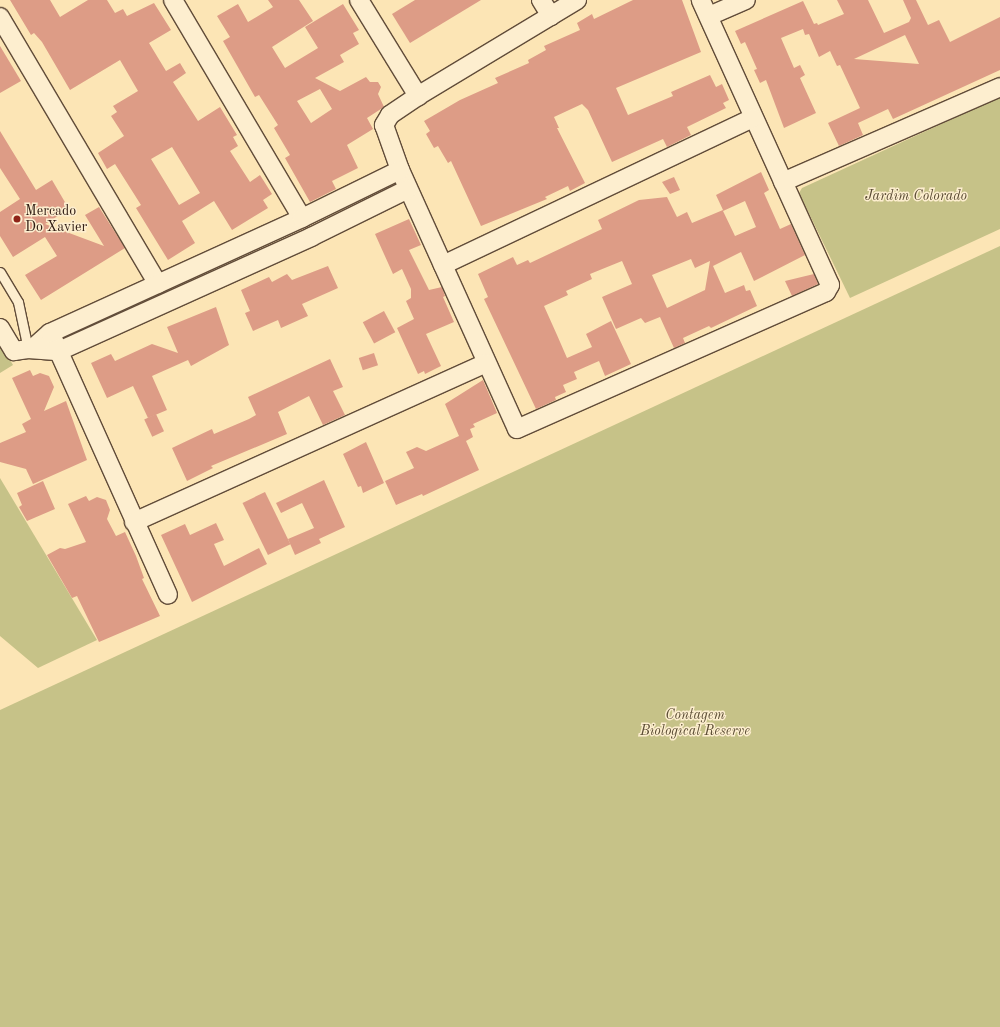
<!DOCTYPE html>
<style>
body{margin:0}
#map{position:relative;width:1000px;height:1027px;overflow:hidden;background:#fce5b5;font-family:"Old Standard TT",serif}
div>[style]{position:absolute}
.green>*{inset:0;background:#c6c288}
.building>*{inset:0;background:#dd9c86;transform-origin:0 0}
.roads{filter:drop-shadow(1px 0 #614c39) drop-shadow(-1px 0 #614c39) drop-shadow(0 1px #614c39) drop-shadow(0 -1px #614c39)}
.lane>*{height:9px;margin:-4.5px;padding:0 4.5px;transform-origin:4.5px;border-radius:4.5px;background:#fdeecf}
.street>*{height:18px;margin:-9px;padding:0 9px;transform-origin:9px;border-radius:9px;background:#fdeecf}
.dots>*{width:11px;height:11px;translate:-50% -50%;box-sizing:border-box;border:2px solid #fdeecf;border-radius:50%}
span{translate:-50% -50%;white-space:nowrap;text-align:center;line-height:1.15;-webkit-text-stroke:3px #fdeecf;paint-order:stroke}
.park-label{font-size:14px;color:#5b4c34;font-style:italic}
.poi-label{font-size:14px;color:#2d1910}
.left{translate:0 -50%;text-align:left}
</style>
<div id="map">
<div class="green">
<i style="clip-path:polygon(1000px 97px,1000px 229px,850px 298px,799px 193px,802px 188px)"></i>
<i style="clip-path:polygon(1000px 246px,1000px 1027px,0 1027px,0 710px)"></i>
<i style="clip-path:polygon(0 343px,13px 365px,0 373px)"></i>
<i style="clip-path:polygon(0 478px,97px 640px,38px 668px,0 636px)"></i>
</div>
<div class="building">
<i style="clip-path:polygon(evenodd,10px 0,50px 0,60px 17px,88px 0,107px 0,115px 13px,123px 9px,127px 16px,154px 3px,171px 30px,149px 43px,166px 71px,180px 63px,186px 73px,173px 82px,198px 121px,220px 107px,237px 135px,233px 137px,238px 146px,230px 151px,250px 182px,260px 175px,272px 194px,263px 200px,268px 208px,232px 230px,214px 201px,182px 221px,195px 243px,168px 260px,136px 208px,141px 205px,115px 164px,107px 169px,98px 153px,124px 136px,111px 116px,117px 112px,113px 106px,138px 91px,120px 60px,70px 90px,42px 42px,34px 33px,31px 35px,10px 0,172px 147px,200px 193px,179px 205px,151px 159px,172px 147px)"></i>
<i style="clip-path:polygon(evenodd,268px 0,299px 0,313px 21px,272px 47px,285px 68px,318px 48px,305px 27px,343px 4px,359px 30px,353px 33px,359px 44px,340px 55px,344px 62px,315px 78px,340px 91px,366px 77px,370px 82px,378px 82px,381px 87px,378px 94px,384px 107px,367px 118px,373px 129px,347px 145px,358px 168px,332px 181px,336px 189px,310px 202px,285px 158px,290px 155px,274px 128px,278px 125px,259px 95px,255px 97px,223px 41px,230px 37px,217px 16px,238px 4px,248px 22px,273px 7px,268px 0,320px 89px,332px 109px,311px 123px,297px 101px,320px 89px)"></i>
<i style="clip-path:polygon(415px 0,481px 0,410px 43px,392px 14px)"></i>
<i style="clip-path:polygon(633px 0,682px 0,701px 52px,616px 88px,628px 115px,673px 96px,671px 92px,710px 75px,716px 87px,722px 84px,729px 100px,723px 103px,726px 108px,687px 127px,691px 135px,667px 147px,663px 139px,612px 162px,588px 110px,582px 104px,554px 117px,559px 128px,557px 128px,585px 183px,570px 191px,568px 186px,545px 197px,547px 199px,481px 226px,451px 161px,448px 163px,438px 146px,434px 148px,426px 134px,430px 131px,424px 121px,460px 100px,498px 83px,495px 78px,529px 63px,528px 60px,546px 50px,544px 46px,580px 30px,577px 23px,592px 14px,594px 19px)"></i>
<i style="clip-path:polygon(evenodd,837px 0,868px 0,884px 33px,909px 22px,911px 18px,903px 0,916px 0,928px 25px,939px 20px,950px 42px,1000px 17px,1000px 70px,893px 119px,888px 109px,858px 123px,863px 135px,839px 146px,828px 123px,860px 108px,840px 65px,837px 66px,830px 51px,819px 57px,809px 34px,805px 35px,803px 29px,781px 38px,794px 68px,800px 65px,805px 75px,800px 78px,816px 113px,784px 128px,766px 80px,760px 83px,754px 70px,757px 69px,745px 42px,741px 44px,735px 31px,803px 1px,814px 24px,817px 23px,818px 25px,844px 14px,837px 0,905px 35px,919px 64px,854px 59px,905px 35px)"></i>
<i style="clip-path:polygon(0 46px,21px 81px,0 93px)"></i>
<i style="clip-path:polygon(0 131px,36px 190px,52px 180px,69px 209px,45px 224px,104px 246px,85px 215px,99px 207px,125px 248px,41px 300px,25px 275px,57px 256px,45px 237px,13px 257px,0 236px,0 212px,20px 199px,0 168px)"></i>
<i style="clip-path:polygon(evenodd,761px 172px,769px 190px,764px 193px,780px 229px,791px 224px,805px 255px,754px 281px,741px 252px,713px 266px,725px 293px,744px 285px,746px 291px,750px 290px,757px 306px,711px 328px,709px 326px,683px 338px,685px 343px,674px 348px,660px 317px,645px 323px,641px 318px,616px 329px,602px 297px,632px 284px,622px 261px,590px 274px,592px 279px,566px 291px,568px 295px,544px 306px,557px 335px,567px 358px,592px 347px,586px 334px,611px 321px,631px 364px,605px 376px,599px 361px,574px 372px,577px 379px,563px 385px,566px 392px,555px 397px,556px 400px,536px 409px,484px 299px,488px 297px,478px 274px,513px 257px,517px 265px,528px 260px,530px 263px,602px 229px,598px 220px,639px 200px,667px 197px,677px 217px,687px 212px,692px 223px,723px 210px,716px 195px,761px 172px,745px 201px,756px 227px,735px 236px,723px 211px,745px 201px,761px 172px,691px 259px,695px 268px,710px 261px,705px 290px,667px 308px,652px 275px,691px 259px)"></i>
<i style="clip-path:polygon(674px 177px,680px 190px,670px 194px,662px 182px)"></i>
<i style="clip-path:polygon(409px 219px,421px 245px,409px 250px,429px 290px,442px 287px,445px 296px,443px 297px,454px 322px,426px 334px,441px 366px,425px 374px,424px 371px,418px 374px,397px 328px,414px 319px,406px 301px,411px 298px,411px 289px,402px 269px,393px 274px,375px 234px)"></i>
<i style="clip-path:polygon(328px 266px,338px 288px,302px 304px,308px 316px,281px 328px,278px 320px,253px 331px,245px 313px,250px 311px,241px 290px,269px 277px,272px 282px,287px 274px,292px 280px)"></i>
<i style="clip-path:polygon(814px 274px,818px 284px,792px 296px,785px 281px)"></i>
<i style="clip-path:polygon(216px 307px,229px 345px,191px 366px,188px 360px,152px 376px,167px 410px,148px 418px,133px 386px,107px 398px,91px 363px,111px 354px,115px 361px,152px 344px,178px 353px,167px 327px)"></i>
<i style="left:384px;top:311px;width:24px;height:24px;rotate:62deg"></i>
<i style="left:374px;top:353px;width:13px;height:16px;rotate:72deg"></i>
<i style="clip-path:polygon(330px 359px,343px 387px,333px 391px,345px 415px,323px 425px,309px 396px,278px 412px,287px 434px,211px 466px,213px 468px,187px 481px,172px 448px,212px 429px,214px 434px,249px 419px,256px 415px,248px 397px)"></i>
<i style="clip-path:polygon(30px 370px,33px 376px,40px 373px,49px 376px,54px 387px,44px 411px,66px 401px,87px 460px,33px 484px,26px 469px,0 462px,0 443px,26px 432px,22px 424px,31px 419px,12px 378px)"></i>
<i style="clip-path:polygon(483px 380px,497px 413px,473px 424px,475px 427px,470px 429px,473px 437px,466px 441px,479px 470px,423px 496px,422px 494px,396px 505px,385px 481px,414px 468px,406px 452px,417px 447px,426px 451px,459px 436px,445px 404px)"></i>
<i style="left:156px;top:414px;width:19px;height:13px;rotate:65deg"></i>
<i style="clip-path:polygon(366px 442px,384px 483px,363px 493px,361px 486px,358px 487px,343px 454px)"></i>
<i style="clip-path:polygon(324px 480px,345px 527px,319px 539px,321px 543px,295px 555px,288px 539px,314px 528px,302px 503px,281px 513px,276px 503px)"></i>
<i style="clip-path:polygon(43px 481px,55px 509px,27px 521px,19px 507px,22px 505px,17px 493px)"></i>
<i style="left:265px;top:492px;width:58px;height:25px;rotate:64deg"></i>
<i style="clip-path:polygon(86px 496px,89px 501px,97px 497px,106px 500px,110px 510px,107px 519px,116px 536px,125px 532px,136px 556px,144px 578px,142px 579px,160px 616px,99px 642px,77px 596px,72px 598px,47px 555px,60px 548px,65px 549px,86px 542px,68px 504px)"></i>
<i style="clip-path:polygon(216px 523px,224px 540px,214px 544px,224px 566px,259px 548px,267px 564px,192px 602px,161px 535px,185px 524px,190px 535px)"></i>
</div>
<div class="roads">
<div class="lane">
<i style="left:0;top:272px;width:35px;rotate:59deg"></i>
<i style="left:18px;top:302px;width:48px;rotate:78deg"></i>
</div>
<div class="street">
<i style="left:173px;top:0;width:253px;rotate:59.4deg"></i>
<i style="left:359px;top:0;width:113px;rotate:58.4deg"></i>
<i style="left:541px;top:0;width:19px;rotate:58deg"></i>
<i style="left:577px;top:0;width:186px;rotate:148.9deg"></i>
<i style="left:418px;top:96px;width:34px;rotate:146deg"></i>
<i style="left:390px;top:115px;width:12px;rotate:121deg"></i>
<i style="left:384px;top:125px;width:48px;rotate:70.4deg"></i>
<i style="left:400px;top:170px;width:284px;rotate:65.7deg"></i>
<i style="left:517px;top:429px;width:338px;rotate:-23.9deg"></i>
<i style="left:826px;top:292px;width:8px;rotate:-60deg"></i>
<i style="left:830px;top:285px;width:313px;rotate:-114.4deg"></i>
<i style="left:709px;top:16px;width:40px;rotate:-23.4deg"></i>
<i style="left:0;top:17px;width:310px;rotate:59.4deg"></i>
<i style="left:783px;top:182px;width:237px;rotate:-23.6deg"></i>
<i style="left:443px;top:265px;width:343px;rotate:-25.4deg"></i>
<i style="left:0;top:328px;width:27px;rotate:59deg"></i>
<i style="left:14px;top:351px;width:14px;rotate:-8deg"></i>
<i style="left:28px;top:349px;width:31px;rotate:4deg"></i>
<i style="left:59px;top:351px;width:277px;rotate:-24.3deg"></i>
<i style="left:311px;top:237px;width:108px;rotate:-26.3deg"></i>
<i style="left:54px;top:341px;width:278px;rotate:65.8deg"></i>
<i style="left:32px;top:349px;width:24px;rotate:-42deg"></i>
<i style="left:50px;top:333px;width:277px;rotate:-24.5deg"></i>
<i style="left:302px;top:218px;width:109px;rotate:-26.1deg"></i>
<i style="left:134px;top:522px;width:386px;rotate:-24.3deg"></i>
</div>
</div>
<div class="dots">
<i style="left:17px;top:219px;background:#8f2418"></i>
</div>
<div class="park-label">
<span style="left:916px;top:196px">Jardim Colorado</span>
<span style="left:695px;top:723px">Contagem<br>Biological Reserve</span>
</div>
<div class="poi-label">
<span class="left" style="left:25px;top:219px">Mercado<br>Do Xavier</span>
</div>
</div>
